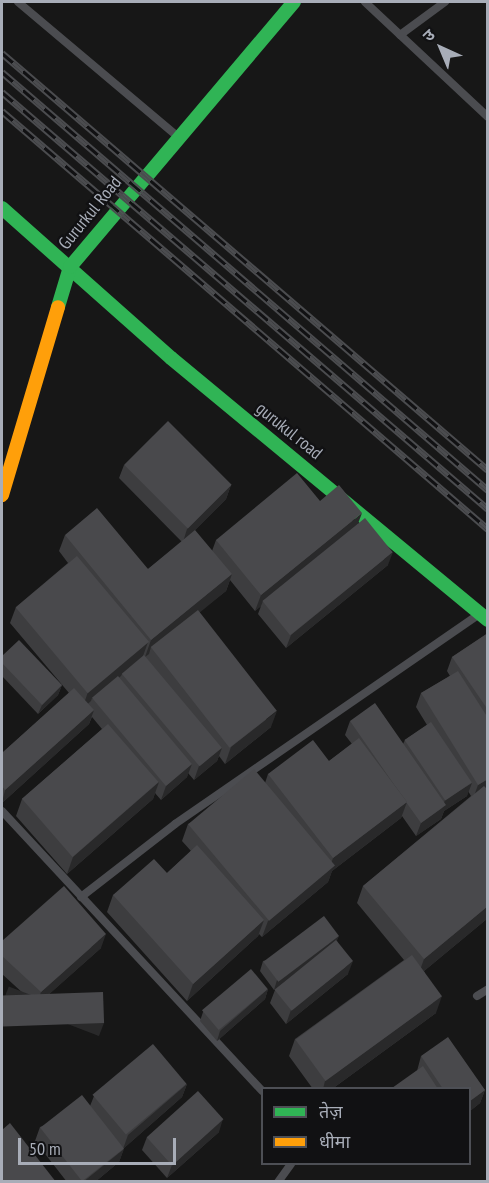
<!DOCTYPE html>
<meta charset="utf-8">
<style>
body{margin:0}
#map{position:relative;width:489px;height:1183px;overflow:hidden;background:#171717;font-family:"PT Sans Narrow","Noto Sans Devanagari",sans-serif}
div>[style]{position:absolute}
.lane>*{height:8px;margin:-4px;padding:0 4px;transform-origin:4px;border-radius:4px;background:#4b4c50}
.fast>*{height:14px;margin:-7px;padding:0 7px;transform-origin:7px;border-radius:7px;background:#30b455}
.slow>*{height:14px;margin:-7px;padding:0 7px;transform-origin:7px;border-radius:7px;background:#ff9f0a}
.rail>*{height:7px;margin-top:-3.5px;transform-origin:0;background:repeating-linear-gradient(90deg,#111113 0 14px,#4b4c4f 0 28px);box-sizing:border-box;border-block:2px solid #4b4c4f}
.wall>*{inset:0;background:#3d3d3f}
.shaded-wall>*{inset:0;background:#29292a;transform-origin:0 0}
.building>*{inset:0;background:#49494c;transform-origin:0 0}
span{translate:-50% -50%;white-space:nowrap;text-align:center;line-height:1.15;-webkit-text-stroke:4.5px #111113;paint-order:stroke}
.street-label{font-size:18px;color:#a8adb8}
.frame{position:absolute;inset:0;border:3px solid #a8adb8;pointer-events:none}
.legend{position:absolute;left:261px;top:1087px;width:210px;height:78px;box-sizing:border-box;background:#111113;border:2px solid #4d4f55;margin:0;padding:8px 10px;list-style:none;font-size:18px;color:#a8adb8}
.legend li{display:flex;align-items:center;gap:12px;height:30px}
.legend b{width:30px;border:2px solid #4d4f55}
.north{position:absolute;left:411px;top:18px;width:60px;height:60px;-webkit-text-stroke:4px #111113;paint-order:stroke;rotate:316deg;font-size:16px;font-weight:700;line-height:24px;text-align:center;color:#a8adb8}
.north::after{content:'';display:block;margin:auto;width:21px;height:27px;background:#a8adb8;clip-path:polygon(50% 0,100% 100%,50% 72%,0 100%)}
.scale{position:absolute;left:18px;top:1138px;width:158px;height:27px;box-sizing:border-box;border:3px solid #a8adb8;border-top:0;padding-left:8px;font-size:18px;line-height:21px;white-space:nowrap;color:#a8adb8;-webkit-text-stroke:4px #111113;paint-order:stroke}
</style>
<div id="map">
<div class="lane">
<i style="left:18px;top:2px;width:207px;rotate:40.1deg"></i>
<i style="left:365px;top:2px;width:168px;rotate:43.1deg"></i>
<i style="left:400px;top:35px;width:56px;rotate:-36.3deg"></i>
<i style="left:2px;top:811px;width:382px;rotate:47.1deg"></i>
<i style="left:81px;top:897px;width:119px;rotate:-37.8deg"></i>
<i style="left:175px;top:824px;width:367px;rotate:-34.6deg"></i>
<i style="left:477px;top:996px;width:13px;rotate:-32deg"></i>
<i style="left:278px;top:1182px;width:22px;rotate:-54deg"></i>
</div>
<div class="fast">
<i style="left:2px;top:208px;width:226px;rotate:41.6deg"></i>
<i style="left:171px;top:358px;width:411px;rotate:39.6deg"></i>
<i style="left:58px;top:307px;width:42px;rotate:-73.3deg"></i>
<i style="left:70px;top:267px;width:347px;rotate:-49.8deg"></i>
</div>
<div class="slow">
<i style="left:2px;top:495px;width:196px;rotate:-73.4deg"></i>
</div>
<div class="rail">
<i style="left:2px;top:53px;width:640px;rotate:40.63deg"></i>
<i style="left:2px;top:72px;width:641px;rotate:40.7deg"></i>
<i style="left:2px;top:92px;width:640px;rotate:40.63deg"></i>
<i style="left:2px;top:111px;width:641px;rotate:40.7deg"></i>
</div>
<div class="wall">
<i style="clip-path:polygon(124px 465px,231px 485px,226px 499px,191px 534px,212px 551px,216px 540px,320px 501px,358px 524px,388px 565px,286px 648px,258px 614px,261px 606px,255px 611px,230px 580px,226px 591px,199px 612px,271px 727px,225px 764px,219px 756px,217px 761px,194px 780px,188px 773px,187px 777px,161px 800px,155px 793px,153px 799px,67px 874px,16px 816px,22px 799px,102px 729px,92px 717px,89px 724px,2px 803px,2px 753px,69px 693px,10px 623px,16px 607px,68px 563px,59px 551px,65px 535px,148px 569px,182px 542px,119px 478px)"></i>
<i style="clip-path:polygon(488px 633px,488px 918px,424px 971px,436px 1013px,332px 1089px,313px 1089px,289px 1056px,295px 1039px,404px 960px,357px 903px,363px 886px,471px 796px,468px 791px,467px 796px,444px 811px,441px 819px,416px 836px,402px 816px,401px 818px,332px 871px,328px 882px,262px 937px,259px 934px,258px 936px,187px 1001px,107px 912px,113px 895px,167px 873px,191px 851px,182px 841px,188px 824px,265px 783px,268px 774px,329px 761px,352px 744px,345px 735px,350px 721px,403px 744px,405px 740px,427px 725px,416px 707px,421px 693px,450px 676px,447px 671px,452px 657px)"></i>
<i style="clip-path:polygon(2px 656px,62px 685px,58px 695px,38px 714px,2px 676px)"></i>
<i style="clip-path:polygon(2px 941px,101px 948px,49px 994px,99px 1036px,25px 995px,2px 974px)"></i>
<i style="clip-path:polygon(337px 941px,348px 974px,286px 1024px,270px 1003px,275px 990px,278px 987px,274px 990px,260px 971px,263px 961px)"></i>
<i style="clip-path:polygon(268px 989px,265px 999px,217px 1041px,200px 1021px,203px 1012px)"></i>
<i style="clip-path:polygon(421px 1056px,485px 1090px,480px 1103px,470px 1111px,470px 1089px,392px 1089px,417px 1071px)"></i>
<i style="clip-path:polygon(187px 1084px,182px 1097px,124px 1148px,119px 1162px,95px 1182px,67px 1182px,35px 1141px,40px 1127px,90px 1106px,94px 1096px)"></i>
<i style="clip-path:polygon(219px 1132px,167px 1178px,142px 1150px,147px 1137px)"></i>
</div>
<div class="shaded-wall">
<i style="clip-path:polygon(231px 485px,226px 499px,183px 542px,187px 529px)"></i>
<i style="clip-path:polygon(362px 513px,356px 529px,263px 601px,261px 606px,255px 611px,261px 595px)"></i>
<i style="clip-path:polygon(393px 552px,388px 565px,286px 648px,291px 635px)"></i>
<i style="clip-path:polygon(232px 574px,226px 591px,154px 650px,151px 647px,149px 654px,145px 657px,151px 640px)"></i>
<i style="clip-path:polygon(148px 642px,142px 659px,122px 674px,121px 676px,93px 699px,92px 698px,91px 701px,82px 709px,88px 692px)"></i>
<i style="clip-path:polygon(62px 685px,58px 695px,38px 714px,42px 705px)"></i>
<i style="clip-path:polygon(94px 710px,89px 724px,2px 803px,5px 790px)"></i>
<i style="clip-path:polygon(277px 711px,271px 727px,225px 764px,231px 747px)"></i>
<i style="clip-path:polygon(222px 748px,217px 761px,194px 780px,199px 766px)"></i>
<i style="clip-path:polygon(192px 764px,187px 777px,161px 800px,166px 786px)"></i>
<i style="clip-path:polygon(488px 779px,488px 790px,473px 799px,478px 785px)"></i>
<i style="clip-path:polygon(159px 782px,153px 799px,67px 874px,73px 857px)"></i>
<i style="clip-path:polygon(472px 783px,467px 796px,444px 811px,441px 819px,416px 836px,421px 823px,442px 808px,445px 800px)"></i>
<i style="clip-path:polygon(407px 802px,401px 818px,332px 871px,328px 882px,262px 937px,268px 921px,329px 870px,333px 858px)"></i>
<i style="clip-path:polygon(488px 906px,488px 918px,418px 976px,424px 959px)"></i>
<i style="clip-path:polygon(264px 920px,258px 936px,187px 1001px,193px 984px)"></i>
<i style="clip-path:polygon(106px 934px,101px 948px,36px 1006px,41px 992px)"></i>
<i style="clip-path:polygon(339px 936px,335px 945px,274px 990px,277px 980px)"></i>
<i style="clip-path:polygon(353px 961px,348px 974px,286px 1024px,291px 1010px)"></i>
<i style="clip-path:polygon(268px 989px,265px 999px,217px 1041px,220px 1031px)"></i>
<i style="clip-path:polygon(442px 996px,436px 1013px,332px 1089px,323px 1089px,325px 1081px)"></i>
<i style="left:104px;top:1023px;width:14px;height:102px;rotate:111deg"></i>
<i style="clip-path:polygon(187px 1084px,182px 1097px,123px 1149px,128px 1135px)"></i>
<i style="clip-path:polygon(485px 1090px,480px 1103px,470px 1111px,470px 1101px)"></i>
<i style="clip-path:polygon(223px 1119px,219px 1132px,167px 1178px,172px 1165px)"></i>
<i style="clip-path:polygon(124px 1149px,119px 1162px,95px 1182px,83px 1182px)"></i>
</div>
<div class="building">
<i style="left:168px;top:421px;width:90px;height:62px;rotate:45deg"></i>
<i style="clip-path:polygon(297px 473px,320px 501px,339px 485px,362px 513px,261px 595px,216px 540px)"></i>
<i style="clip-path:polygon(97px 508px,148px 569px,195px 530px,232px 574px,151px 640px,65px 535px)"></i>
<i style="left:365px;top:518px;width:44px;height:132px;rotate:51deg"></i>
<i style="left:77px;top:556px;width:112px;height:80px;rotate:50deg"></i>
<i style="left:198px;top:610px;width:128px;height:60px;rotate:52deg"></i>
<i style="clip-path:polygon(488px 633px,488px 710px,452px 657px)"></i>
<i style="clip-path:polygon(19px 640px,62px 685px,42px 705px,2px 663px,2px 656px)"></i>
<i style="left:144px;top:655px;width:121px;height:29px;rotate:50deg"></i>
<i style="clip-path:polygon(458px 671px,488px 718px,488px 779px,478px 785px,421px 693px)"></i>
<i style="left:118px;top:676px;width:115px;height:34px;rotate:50deg"></i>
<i style="clip-path:polygon(74px 688px,94px 710px,5px 790px,2px 786px,2px 753px)"></i>
<i style="clip-path:polygon(375px 703px,446px 805px,421px 823px,406px 802px,407px 802px,393px 783px,350px 721px)"></i>
<i style="left:431px;top:722px;width:73px;height:32px;rotate:56deg"></i>
<i style="left:108px;top:724px;width:77px;height:114px;rotate:49deg"></i>
<i style="clip-path:polygon(359px 738px,407px 802px,333px 858px,268px 774px,313px 740px,329px 761px)"></i>
<i style="left:254px;top:769px;width:126px;height:86px;rotate:50deg"></i>
<i style="clip-path:polygon(484px 786px,488px 790px,488px 906px,424px 959px,363px 886px)"></i>
<i style="clip-path:polygon(197px 845px,264px 920px,193px 984px,113px 895px,154px 859px,167px 873px)"></i>
<i style="clip-path:polygon(64px 886px,106px 934px,41px 992px,2px 956px,2px 941px)"></i>
<i style="left:324px;top:916px;width:25px;height:76px;rotate:53deg"></i>
<i style="left:336px;top:940px;width:27px;height:79px;rotate:51deg"></i>
<i style="left:412px;top:955px;width:51px;height:144px;rotate:54deg"></i>
<i style="left:251px;top:969px;width:26px;height:64px;rotate:50deg"></i>
<i style="left:103px;top:992px;width:31px;height:101px;rotate:88deg"></i>
<i style="clip-path:polygon(448px 1037px,485px 1090px,470px 1101px,470px 1089px,443px 1089px,421px 1056px)"></i>
<i style="left:153px;top:1044px;width:52px;height:79px;rotate:50deg"></i>
<i style="clip-path:polygon(423px 1066px,438px 1089px,392px 1089px,392px 1088px)"></i>
<i style="left:198px;top:1091px;width:38px;height:69px;rotate:48deg"></i>
<i style="left:82px;top:1095px;width:68px;height:53px;rotate:52deg"></i>
<i style="clip-path:polygon(10px 1123px,56px 1182px,2px 1182px,2px 1130px)"></i>
</div>
<div class="street-label">
<span style="left:90px;top:213px;rotate:-51deg">Gururkul Road</span>
<span style="left:289px;top:431px;rotate:39deg">gurukul road</span>
</div>
<div class="frame"></div>
<ul class="legend">
<li><b style="height:8px;background:#30b455"></b>तेज़</li>
<li><b style="height:8px;background:#ff9f0a"></b>धीमा</li>
</ul>
<div class="north">उ</div>
<div class="scale">50 m</div>
</div>
